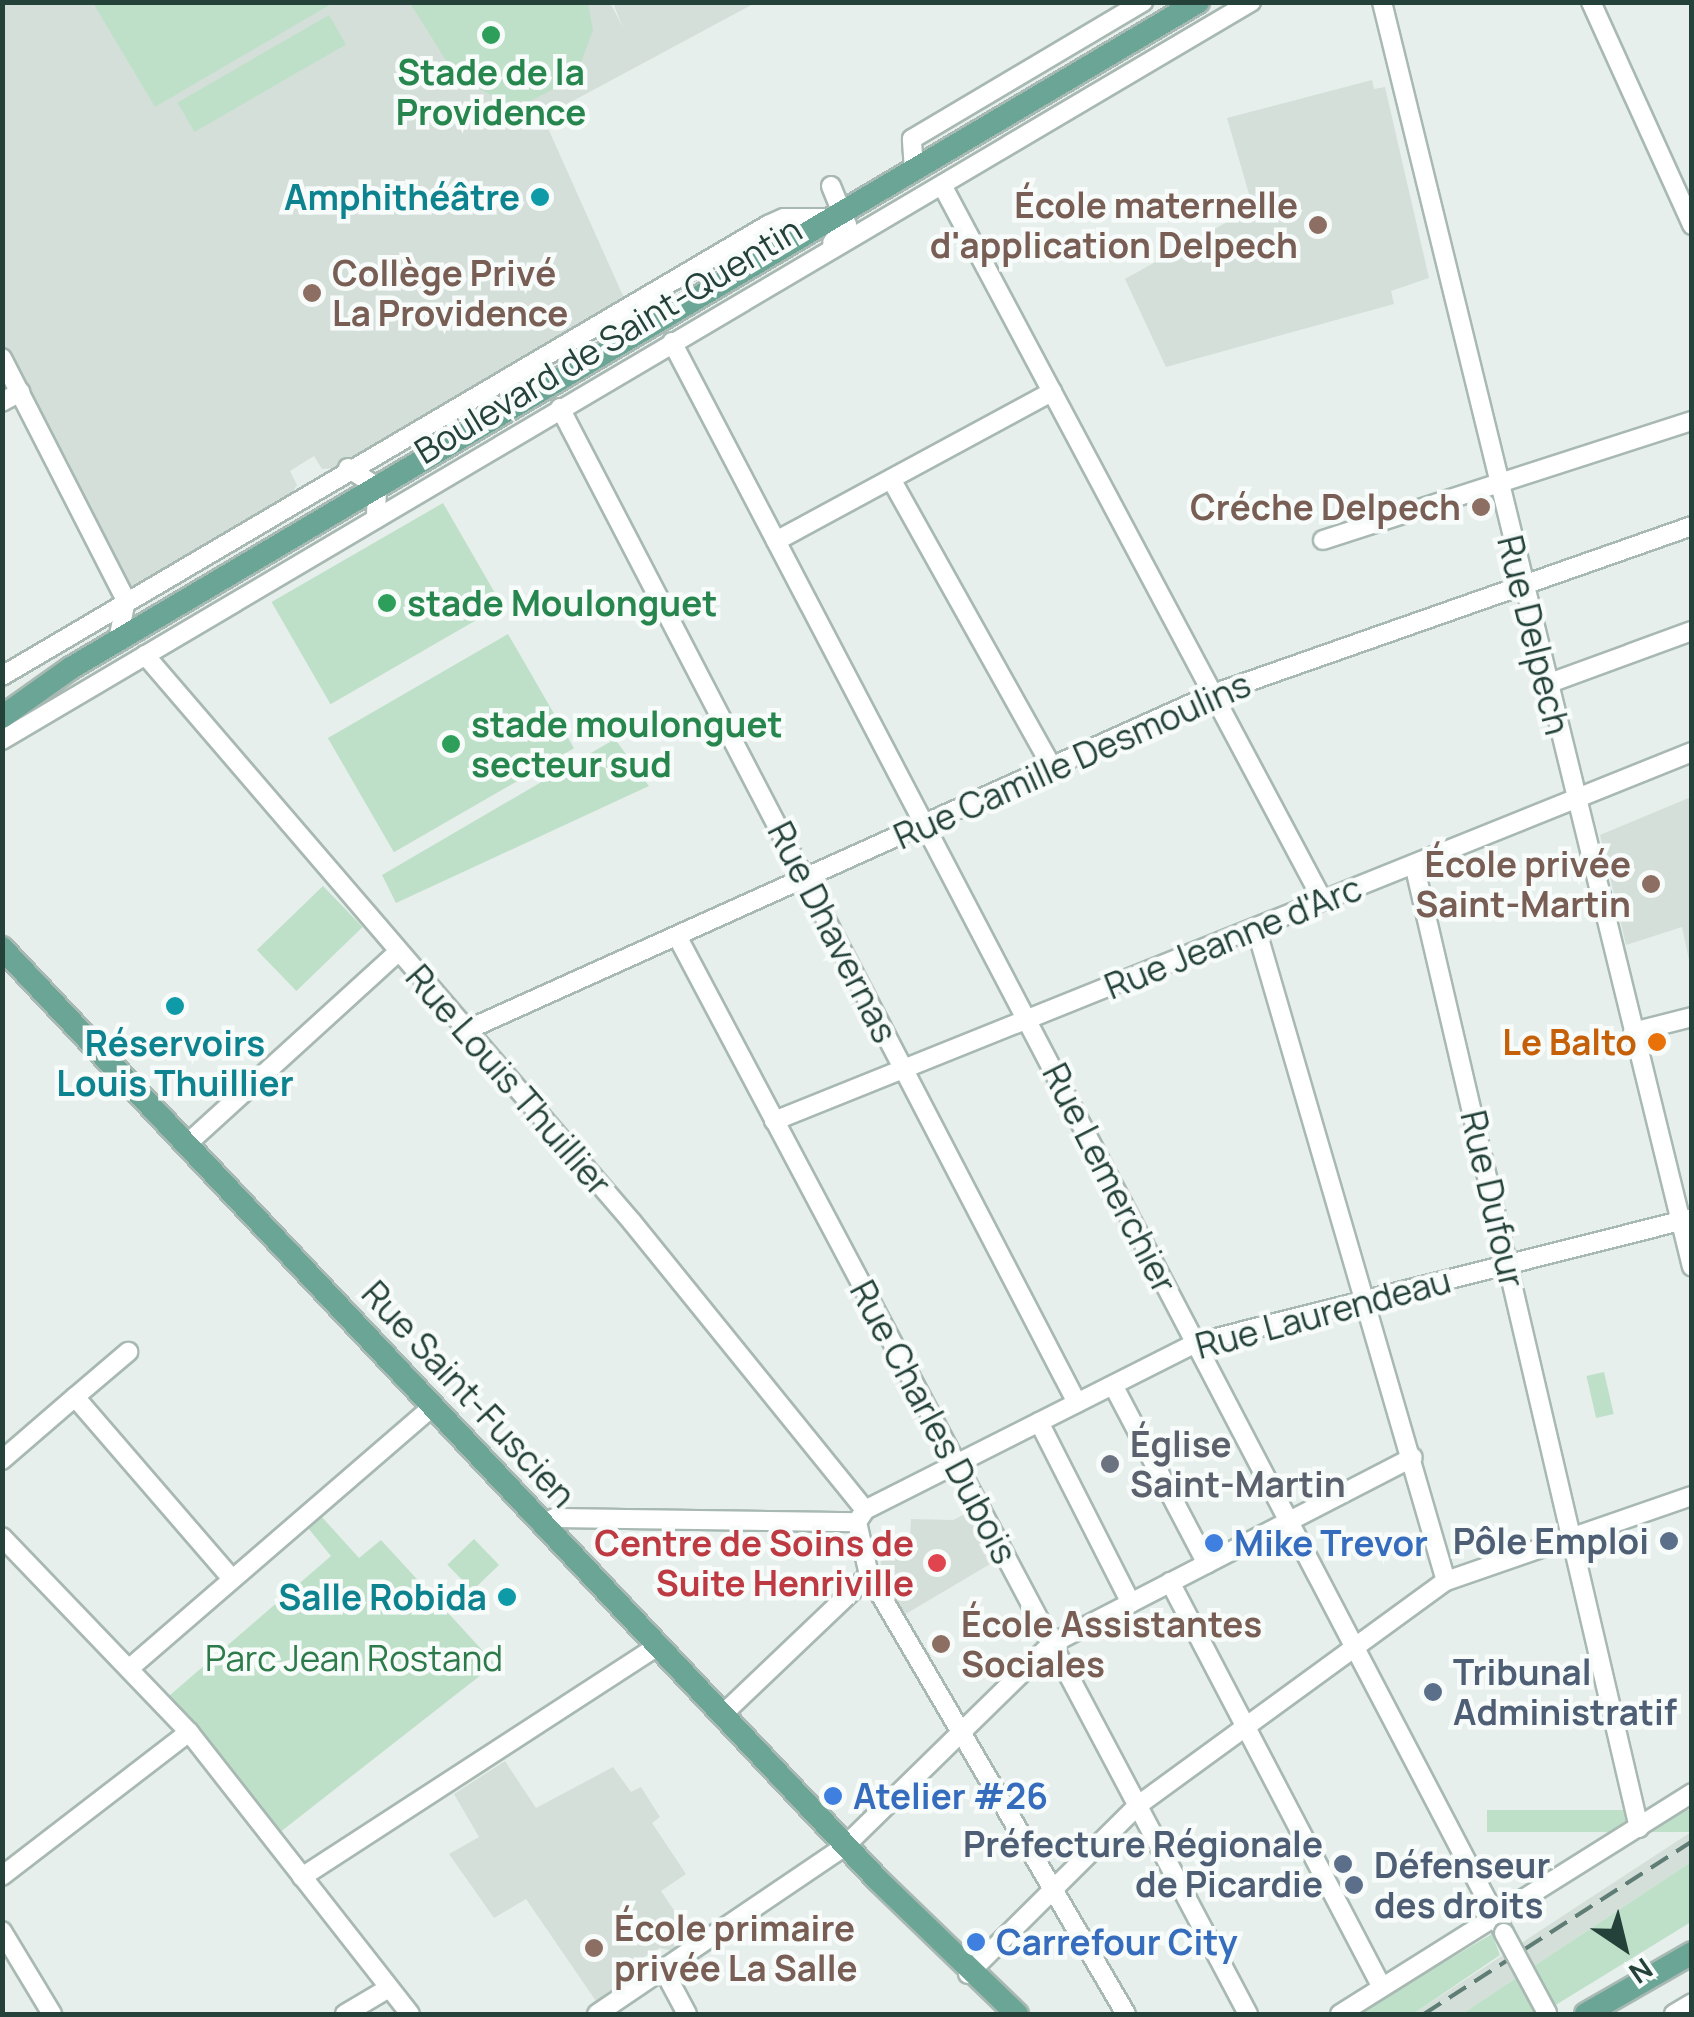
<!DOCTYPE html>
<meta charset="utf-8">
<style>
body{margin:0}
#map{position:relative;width:1694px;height:2017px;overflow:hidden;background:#e6efeb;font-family:Manrope,sans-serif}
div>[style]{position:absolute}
.built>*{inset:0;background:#d4dfda}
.green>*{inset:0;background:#bfe0c8;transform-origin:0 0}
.roads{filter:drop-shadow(2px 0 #a8b8b2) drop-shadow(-2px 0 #a8b8b2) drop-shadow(0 2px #a8b8b2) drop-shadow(0 -2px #a8b8b2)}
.minor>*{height:18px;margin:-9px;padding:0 9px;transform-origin:9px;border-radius:9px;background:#fff}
.major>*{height:22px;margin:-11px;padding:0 11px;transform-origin:11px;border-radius:11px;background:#6aa596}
.rail>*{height:4px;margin-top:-2px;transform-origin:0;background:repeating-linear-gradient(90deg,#5f7d75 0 20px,transparent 0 30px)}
.bridges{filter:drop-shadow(2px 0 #a8b8b2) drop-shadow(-2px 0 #a8b8b2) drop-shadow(0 2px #a8b8b2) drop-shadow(0 -2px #a8b8b2)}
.minor-bridge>*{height:18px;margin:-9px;padding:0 9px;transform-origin:9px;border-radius:9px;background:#fff}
.dots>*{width:28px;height:28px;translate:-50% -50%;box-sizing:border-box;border:5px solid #f7fbf9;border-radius:50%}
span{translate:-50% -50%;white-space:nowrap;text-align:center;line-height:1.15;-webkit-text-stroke:9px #f7fbf9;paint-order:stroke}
.leisure-label{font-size:35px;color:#27864d;font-weight:700}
.left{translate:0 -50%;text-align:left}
.culture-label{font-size:35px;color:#0d838f;font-weight:700}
.right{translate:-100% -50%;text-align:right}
.education-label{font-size:35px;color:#785e54;font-weight:700}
.street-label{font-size:35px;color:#24423a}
.food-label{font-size:35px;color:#c56008;font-weight:700}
.worship-label{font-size:35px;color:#5b616d;font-weight:700}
.service-label{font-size:35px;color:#4e5e75;font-weight:700}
.health-label{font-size:35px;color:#be3a42;font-weight:700}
.shop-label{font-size:35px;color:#366cbe;font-weight:700}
.park-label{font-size:35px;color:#2d7a4b}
.frame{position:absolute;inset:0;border:5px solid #24423a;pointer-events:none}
.north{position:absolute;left:1574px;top:1897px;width:100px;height:100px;-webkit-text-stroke:8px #f7fbf9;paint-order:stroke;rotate:145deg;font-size:28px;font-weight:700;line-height:40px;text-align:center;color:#24423a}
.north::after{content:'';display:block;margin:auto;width:35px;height:45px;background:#24423a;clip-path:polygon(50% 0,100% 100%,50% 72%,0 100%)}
</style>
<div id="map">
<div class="built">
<i style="clip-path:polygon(610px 2px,623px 28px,613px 3px,755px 3px,543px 117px,624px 298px,336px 468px,322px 469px,314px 456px,290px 471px,297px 485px,292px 493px,126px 591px,69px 463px,3px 345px,3px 3px)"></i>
<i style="clip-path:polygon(1372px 80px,1374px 89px,1385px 87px,1429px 278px,1391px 291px,1394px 304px,1166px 367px,1125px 279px,1236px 217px,1237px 208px,1251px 201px,1227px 118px)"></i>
<i style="clip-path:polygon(1691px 797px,1692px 959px,1689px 960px,1682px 927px,1626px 945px,1600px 835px)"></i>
<i style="clip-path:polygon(971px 1511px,997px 1560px,904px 1615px,881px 1575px,880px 1539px,910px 1538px,911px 1519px,953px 1520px)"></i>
<i style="clip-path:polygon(505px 1761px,536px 1808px,613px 1767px,631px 1792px,641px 1787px,660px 1817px,652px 1823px,686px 1874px,661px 1891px,694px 1940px,676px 1952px,660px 1948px,644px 1957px,640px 1976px,598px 2004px,526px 1899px,494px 1918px,449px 1854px,479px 1837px,454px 1794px)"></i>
<i style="clip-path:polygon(1691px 1832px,1691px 1862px,1462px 2014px,1413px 2014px)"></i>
</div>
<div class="green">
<i style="clip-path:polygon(93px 3px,333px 3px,155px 107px)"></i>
<i style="clip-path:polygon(410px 3px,588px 3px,593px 30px,582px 60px,562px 85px,528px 102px,505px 102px,457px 78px)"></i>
<i style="left:329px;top:15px;width:34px;height:175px;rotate:60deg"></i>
<i style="left:443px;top:503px;width:118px;height:198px;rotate:60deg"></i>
<i style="left:508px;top:634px;width:132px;height:208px;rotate:60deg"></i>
<i style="clip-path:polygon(615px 739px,649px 786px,396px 903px,382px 875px)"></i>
<i style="left:323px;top:886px;width:57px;height:92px;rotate:46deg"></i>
<i style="left:1604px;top:1372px;width:43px;height:18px;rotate:77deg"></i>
<i style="clip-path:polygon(321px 1516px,359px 1558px,381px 1540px,495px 1664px,279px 1833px,169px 1696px,331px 1556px,308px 1528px)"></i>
<i style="left:474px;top:1539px;width:36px;height:37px;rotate:46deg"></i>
<i style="left:1691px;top:1810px;width:22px;height:204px;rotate:90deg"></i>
<i style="clip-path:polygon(1691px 1862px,1691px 1922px,1541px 2014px,1462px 2014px)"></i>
<i style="clip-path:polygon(1492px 1934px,1500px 1955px,1413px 2014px,1356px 2014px)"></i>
</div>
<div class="roads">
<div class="minor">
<i style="left:1382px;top:2px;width:1302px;rotate:76.23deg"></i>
<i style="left:1591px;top:2px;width:245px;rotate:65.6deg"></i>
<i style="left:914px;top:170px;width:31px;rotate:-94deg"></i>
<i style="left:912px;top:139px;width:269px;rotate:-30.7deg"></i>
<i style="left:942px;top:185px;width:811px;rotate:61.98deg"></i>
<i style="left:831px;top:186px;width:42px;rotate:67.7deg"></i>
<i style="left:847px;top:225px;width:23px;rotate:130deg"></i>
<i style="left:672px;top:342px;width:1795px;rotate:62.39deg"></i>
<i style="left:2px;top:358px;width:272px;rotate:62.9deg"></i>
<i style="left:126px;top:600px;width:41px;rotate:101.3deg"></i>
<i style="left:2px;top:402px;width:21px;rotate:-29deg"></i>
<i style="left:560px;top:408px;width:1121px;rotate:62.54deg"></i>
<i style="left:348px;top:468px;width:35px;rotate:33deg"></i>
<i style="left:377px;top:487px;width:32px;rotate:92deg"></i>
<i style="left:891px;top:479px;width:332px;rotate:60.8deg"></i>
<i style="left:1323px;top:540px;width:388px;rotate:-17.9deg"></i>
<i style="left:776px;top:541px;width:314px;rotate:-28.4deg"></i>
<i style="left:145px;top:655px;width:747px;rotate:49.34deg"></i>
<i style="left:632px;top:1222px;width:370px;rotate:51deg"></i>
<i style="left:2px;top:676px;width:889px;rotate:-30.49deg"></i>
<i style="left:768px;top:225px;width:17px;rotate:-24deg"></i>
<i style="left:784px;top:218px;width:42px"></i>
<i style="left:1547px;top:684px;width:154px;rotate:-20.1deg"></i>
<i style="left:2px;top:740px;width:1451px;rotate:-30.58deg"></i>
<i style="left:1414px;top:864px;width:990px;rotate:76.86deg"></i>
<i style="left:1256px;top:928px;width:680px;rotate:73.78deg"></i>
<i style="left:677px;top:936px;width:1220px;rotate:62.09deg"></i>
<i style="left:467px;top:1030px;width:818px;rotate:-24.25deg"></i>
<i style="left:1213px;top:694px;width:508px;rotate:-19.33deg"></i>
<i style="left:1633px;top:1032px;width:61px;rotate:-14.3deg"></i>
<i style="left:774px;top:1121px;width:989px;rotate:-21.9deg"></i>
<i style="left:187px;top:1144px;width:285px;rotate:-42.3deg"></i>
<i style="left:1113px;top:1385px;width:202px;rotate:62.3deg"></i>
<i style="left:75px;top:1397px;width:70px;rotate:-40.3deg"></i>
<i style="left:1039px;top:1422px;width:203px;rotate:63.1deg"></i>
<i style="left:2px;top:1460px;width:96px;rotate:-40.8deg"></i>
<i style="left:75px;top:1397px;width:240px;rotate:49.2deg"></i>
<i style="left:543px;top:1524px;width:13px;rotate:-27deg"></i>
<i style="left:555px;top:1518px;width:302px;rotate:0.8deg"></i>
<i style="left:2px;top:1537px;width:270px;rotate:46.2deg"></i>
<i style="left:189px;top:1732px;width:358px;rotate:51.9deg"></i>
<i style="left:1170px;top:1582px;width:457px;rotate:62.4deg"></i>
<i style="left:131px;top:1667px;width:399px;rotate:-40.8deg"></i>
<i style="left:722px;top:1715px;width:203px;rotate:-43.6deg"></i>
<i style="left:2px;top:1876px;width:236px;rotate:-37.6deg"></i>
<i style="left:302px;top:1877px;width:424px;rotate:-33deg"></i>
<i style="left:2px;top:1931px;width:97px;rotate:58.9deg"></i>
<i style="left:663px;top:1969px;width:51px;rotate:61.9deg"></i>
<i style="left:968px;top:1974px;width:238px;rotate:-44.8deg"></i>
<i style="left:1137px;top:1806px;width:382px;rotate:-36.1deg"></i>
<i style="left:1446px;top:1581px;width:260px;rotate:-19.1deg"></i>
<i style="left:345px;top:2014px;width:51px;rotate:-30.6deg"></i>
<i style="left:597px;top:2014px;width:300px;rotate:-34.1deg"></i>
<i style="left:845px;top:1846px;width:289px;rotate:-44.4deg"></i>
<i style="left:1051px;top:1644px;width:407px;rotate:-27.3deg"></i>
<i style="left:1126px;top:2014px;width:509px;rotate:-120.35deg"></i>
<i style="left:869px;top:1575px;width:54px;rotate:-102.8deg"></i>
<i style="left:857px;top:1522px;width:14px;rotate:-56deg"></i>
<i style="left:865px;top:1510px;width:371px;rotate:-26.8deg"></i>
<i style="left:1196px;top:1343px;width:512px;rotate:-14.14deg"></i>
<i style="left:1340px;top:2014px;width:416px;rotate:-32.1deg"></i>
<i style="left:1674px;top:2014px;width:21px;rotate:-31deg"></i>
</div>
<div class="major">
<i style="left:2px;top:717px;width:85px;rotate:-35.4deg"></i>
<i style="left:71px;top:668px;width:1309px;rotate:-30.58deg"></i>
<i style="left:2px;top:948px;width:1279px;rotate:46.77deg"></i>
<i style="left:878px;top:1880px;width:193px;rotate:44deg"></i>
<i style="left:1586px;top:2014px;width:122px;rotate:-29.9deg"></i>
</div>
</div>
<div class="rail">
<i style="left:1424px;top:2014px;width:319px;rotate:-32.8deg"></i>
</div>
<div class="bridges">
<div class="minor-bridge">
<i style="left:1504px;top:1933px;width:91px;rotate:61.7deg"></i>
</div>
</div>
<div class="dots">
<i style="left:491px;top:35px;background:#2e9e5b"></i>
<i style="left:540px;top:197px;background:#0f9aa8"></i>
<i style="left:1318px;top:225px;background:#8d6e63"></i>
<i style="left:312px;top:293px;background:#8d6e63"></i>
<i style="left:1481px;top:507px;background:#8d6e63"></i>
<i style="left:387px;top:603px;background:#2e9e5b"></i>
<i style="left:451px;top:744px;background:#2e9e5b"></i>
<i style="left:1651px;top:884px;background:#8d6e63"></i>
<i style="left:175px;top:1006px;background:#0f9aa8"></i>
<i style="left:1657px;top:1042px;background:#e8710a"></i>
<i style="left:1110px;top:1464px;background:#6b7280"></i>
<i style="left:1669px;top:1541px;background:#5c6f8a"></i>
<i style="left:1214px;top:1543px;background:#3f7fe0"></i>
<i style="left:937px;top:1563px;background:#e0444e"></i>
<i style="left:507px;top:1597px;background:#0f9aa8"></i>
<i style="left:941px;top:1644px;background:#8d6e63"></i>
<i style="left:1433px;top:1692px;background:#5c6f8a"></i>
<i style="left:833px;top:1796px;background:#3f7fe0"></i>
<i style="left:1343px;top:1864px;background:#5c6f8a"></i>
<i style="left:1354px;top:1885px;background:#5c6f8a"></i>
<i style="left:976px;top:1942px;background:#3f7fe0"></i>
<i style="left:594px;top:1948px;background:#8d6e63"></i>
</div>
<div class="leisure-label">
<span style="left:491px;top:92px">Stade de la<br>Providence</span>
<span class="left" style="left:407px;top:603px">stade Moulonguet</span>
<span class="left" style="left:471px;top:744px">stade moulonguet<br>secteur sud</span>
</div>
<div class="culture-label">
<span class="right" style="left:520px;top:197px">Amphithéâtre</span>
<span style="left:175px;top:1063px">Réservoirs<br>Louis Thuillier</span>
<span class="right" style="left:487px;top:1597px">Salle Robida</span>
</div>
<div class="education-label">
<span class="right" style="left:1298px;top:225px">École maternelle<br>d'application Delpech</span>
<span class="left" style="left:332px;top:293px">Collège Privé<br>La Providence</span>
<span class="right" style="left:1461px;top:507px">Créche Delpech</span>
<span class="right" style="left:1631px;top:884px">École privée<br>Saint-Martin</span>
<span class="left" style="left:961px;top:1644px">École Assistantes<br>Sociales</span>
<span class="left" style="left:614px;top:1948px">École primaire<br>privée La Salle</span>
</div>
<div class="street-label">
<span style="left:608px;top:340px;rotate:-31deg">Boulevard de Saint-Quentin</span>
<span style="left:1534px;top:635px;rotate:76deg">Rue Delpech</span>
<span style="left:1072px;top:760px;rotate:-24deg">Rue Camille Desmoulins</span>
<span style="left:833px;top:932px;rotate:63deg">Rue Dhavernas</span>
<span style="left:1233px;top:937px;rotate:-22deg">Rue Jeanne d'Arc</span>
<span style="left:509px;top:1080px;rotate:49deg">Rue Louis Thuillier</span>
<span style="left:1110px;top:1178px;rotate:63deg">Rue Lemerchier</span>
<span style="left:1493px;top:1199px;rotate:77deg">Rue Dufour</span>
<span style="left:1323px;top:1313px;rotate:-15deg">Rue Laurendeau</span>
<span style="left:469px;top:1394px;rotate:47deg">Rue Saint-Fuscien</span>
<span style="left:934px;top:1422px;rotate:62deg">Rue Charles Dubois</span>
</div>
<div class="food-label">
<span class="right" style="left:1637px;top:1042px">Le Balto</span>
</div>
<div class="worship-label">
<span class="left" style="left:1130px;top:1464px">Église<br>Saint-Martin</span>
</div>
<div class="service-label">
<span class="right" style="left:1649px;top:1541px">Pôle Emploi</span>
<span class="left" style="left:1453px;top:1692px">Tribunal<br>Administratif</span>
<span class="right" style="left:1323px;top:1864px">Préfecture Régionale<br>de Picardie</span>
<span class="left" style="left:1374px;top:1885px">Défenseur<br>des droits</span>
</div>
<div class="health-label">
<span class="right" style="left:914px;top:1563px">Centre de Soins de<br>Suite Henriville</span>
</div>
<div class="shop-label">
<span class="left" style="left:1234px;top:1543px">Mike Trevor</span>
<span class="left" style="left:853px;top:1796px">Atelier #26</span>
<span class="left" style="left:996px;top:1942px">Carrefour City</span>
</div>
<div class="park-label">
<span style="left:354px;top:1658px">Parc Jean Rostand</span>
</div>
<div class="frame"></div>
<div class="north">N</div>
</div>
